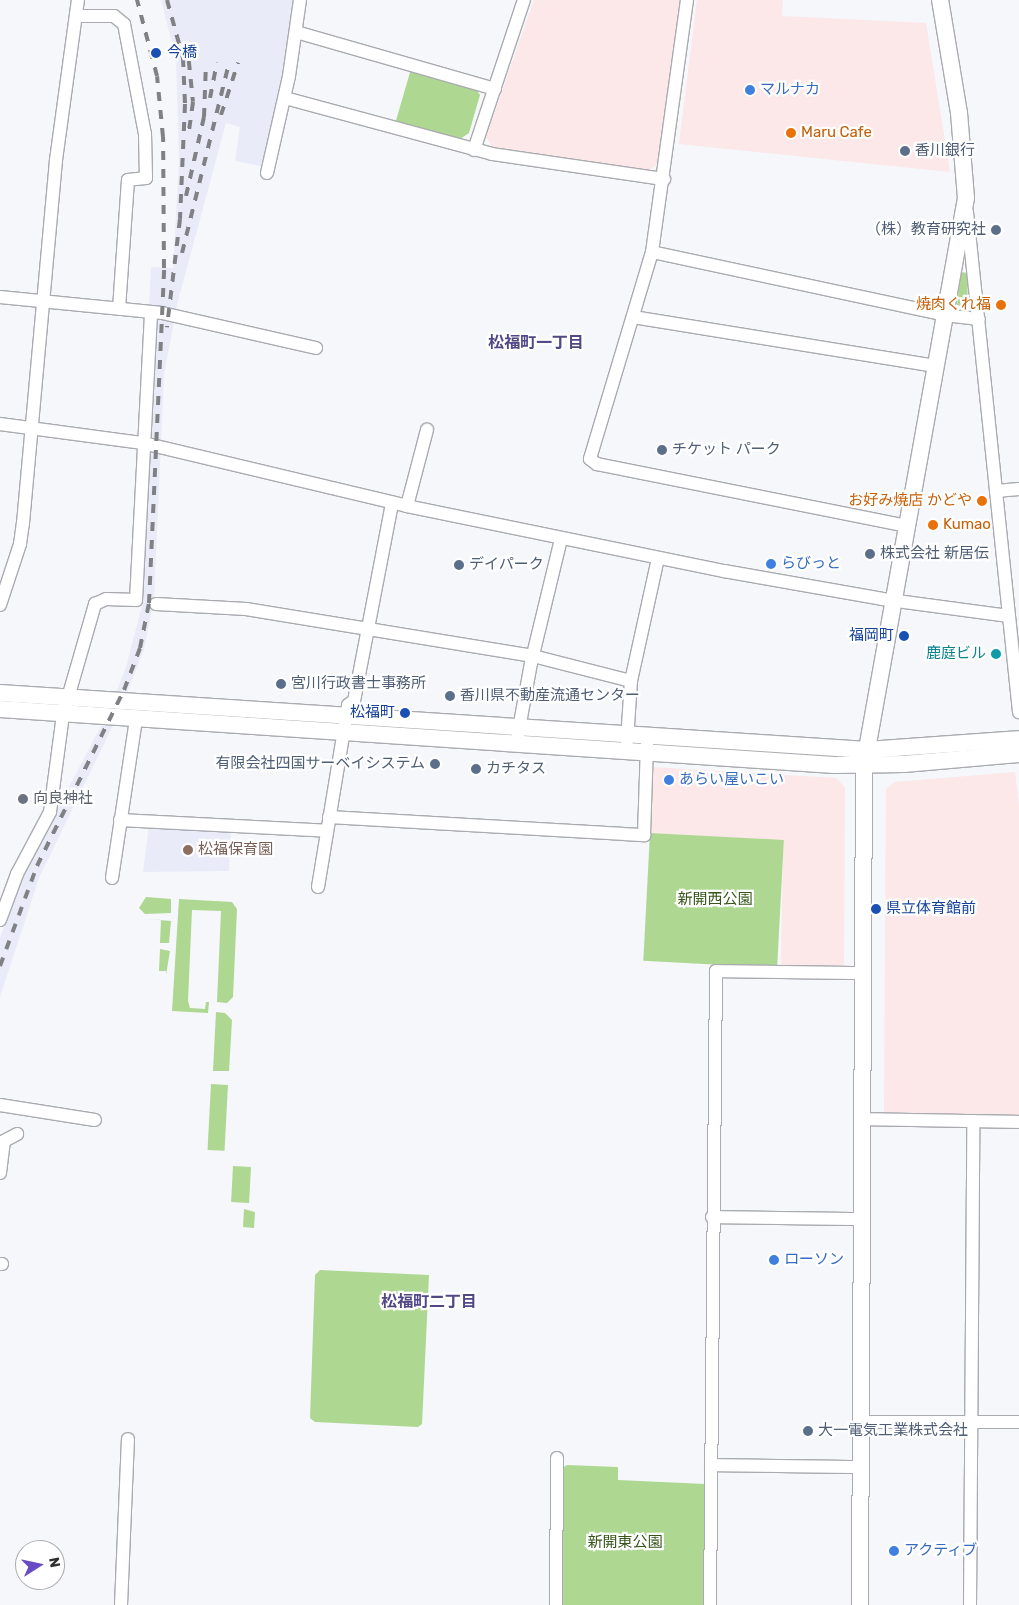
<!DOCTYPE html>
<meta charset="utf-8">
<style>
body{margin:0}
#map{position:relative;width:1019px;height:1605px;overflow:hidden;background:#f5f7fb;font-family:Rubik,"Noto Sans JP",sans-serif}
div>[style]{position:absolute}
.commercial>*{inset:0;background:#fce7e9}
.built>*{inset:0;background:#e9ecf8}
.green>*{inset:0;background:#aed791;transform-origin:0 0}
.roads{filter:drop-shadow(1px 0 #aaabb0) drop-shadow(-1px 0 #aaabb0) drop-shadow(0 1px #aaabb0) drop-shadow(0 -1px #aaabb0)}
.minor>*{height:12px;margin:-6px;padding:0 6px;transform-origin:6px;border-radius:6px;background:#fff}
.tertiary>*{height:16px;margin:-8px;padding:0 8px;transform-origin:8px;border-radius:8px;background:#fff}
.rail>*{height:4px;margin-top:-2px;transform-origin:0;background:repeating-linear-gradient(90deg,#808184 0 9px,transparent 0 18px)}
.dots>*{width:14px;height:14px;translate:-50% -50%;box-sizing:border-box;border:2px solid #fff;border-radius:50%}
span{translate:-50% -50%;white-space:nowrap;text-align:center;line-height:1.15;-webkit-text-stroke:4.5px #fff;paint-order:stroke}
.transit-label{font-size:15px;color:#164399}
.left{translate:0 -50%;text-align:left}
.right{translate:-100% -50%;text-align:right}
.shop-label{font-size:15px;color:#366cbe}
.food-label{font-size:15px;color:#c56008}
.service-label{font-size:15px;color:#4e5e75}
.culture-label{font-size:15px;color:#0d838f}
.worship-label{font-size:15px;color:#5b616d}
.education-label{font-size:15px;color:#785e54}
.park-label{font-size:15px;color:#36561a}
.neighbourhood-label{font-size:16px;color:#524886;font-weight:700}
.north{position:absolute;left:15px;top:1540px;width:50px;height:50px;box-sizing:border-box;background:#fff;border:1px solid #ababac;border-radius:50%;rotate:80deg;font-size:14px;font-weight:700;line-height:20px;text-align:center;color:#2e2e30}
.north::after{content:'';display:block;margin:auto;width:18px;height:22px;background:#674cc5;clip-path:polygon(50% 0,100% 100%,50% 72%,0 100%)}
</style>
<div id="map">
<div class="commercial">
<i style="clip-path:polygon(534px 0,681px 0,661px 162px,649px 170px,493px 148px,486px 137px)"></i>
<i style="clip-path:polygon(697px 0,783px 0,782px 16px,926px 23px,950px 172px,679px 144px)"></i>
<i style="clip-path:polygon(651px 767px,836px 778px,845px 787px,844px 965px,781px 965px,783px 841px,650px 833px)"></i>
<i style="clip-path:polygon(1015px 772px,1019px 806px,1019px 1116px,884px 1112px,886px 789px,895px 782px)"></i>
</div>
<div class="built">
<i style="clip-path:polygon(161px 0,293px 0,293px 31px,266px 167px,235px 161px,240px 127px,226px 123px,178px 301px,164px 375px,154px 599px,144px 649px,120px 711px,39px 878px,0 997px,0 938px,24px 872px,109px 711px,126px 667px,142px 606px,155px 374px,156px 308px,149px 307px,151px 267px,173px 268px,179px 162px,176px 58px)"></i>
<i style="clip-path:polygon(149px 825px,231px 830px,229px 871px,143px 872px)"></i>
</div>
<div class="green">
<i style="clip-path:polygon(411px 69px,475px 88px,480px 95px,469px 133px,460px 139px,395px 124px)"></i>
<i style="clip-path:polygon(961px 272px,967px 273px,968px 307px,957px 305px)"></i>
<i style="left:650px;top:833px;width:134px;height:128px;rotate:3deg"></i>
<i style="clip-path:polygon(146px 897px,171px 899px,171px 913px,145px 914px,139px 908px)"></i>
<i style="clip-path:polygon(179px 899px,232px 902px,237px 909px,233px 997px,227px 1003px,217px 1002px,221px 911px,192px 910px,188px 1001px,190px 1008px,205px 1009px,206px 1002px,209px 1002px,208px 1013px,172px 1011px)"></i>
<i style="clip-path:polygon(146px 919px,171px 921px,169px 943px,160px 943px,161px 920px)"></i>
<i style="clip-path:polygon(160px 949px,170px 951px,166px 975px,166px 971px,159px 971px)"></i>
<i style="clip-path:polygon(216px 1012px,225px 1013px,232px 1020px,229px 1071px,213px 1071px)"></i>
<i style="left:211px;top:1084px;width:17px;height:66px;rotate:3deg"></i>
<i style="left:233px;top:1166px;width:18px;height:36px;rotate:3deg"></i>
<i style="clip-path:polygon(244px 1209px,255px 1212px,254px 1228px,243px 1227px)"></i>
<i style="clip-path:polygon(320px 1270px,429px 1275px,422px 1424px,418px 1427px,315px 1422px,310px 1418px,315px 1275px)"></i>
<i style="clip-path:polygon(567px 1465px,618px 1467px,618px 1480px,705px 1484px,704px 1605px,560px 1605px,562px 1468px)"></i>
</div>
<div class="roads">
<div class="minor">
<i style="left:687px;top:0;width:254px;rotate:97.9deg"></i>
<i style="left:652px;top:252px;width:216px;rotate:106.7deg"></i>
<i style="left:590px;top:459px;width:9px;rotate:36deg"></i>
<i style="left:597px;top:464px;width:316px;rotate:11.3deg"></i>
<i style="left:77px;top:16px;width:37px"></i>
<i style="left:114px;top:16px;width:13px;rotate:39deg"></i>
<i style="left:124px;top:24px;width:112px;rotate:79.2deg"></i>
<i style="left:145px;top:134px;width:44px;rotate:88.7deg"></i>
<i style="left:146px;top:178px;width:18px;rotate:174deg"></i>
<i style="left:128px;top:180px;width:129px;rotate:94deg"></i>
<i style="left:296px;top:32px;width:207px;rotate:16deg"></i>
<i style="left:285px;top:98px;width:214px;rotate:15.1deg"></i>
<i style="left:492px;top:154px;width:174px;rotate:8.3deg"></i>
<i style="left:474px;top:150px;width:158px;rotate:-71.6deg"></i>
<i style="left:267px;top:173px;width:99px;rotate:-77.2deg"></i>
<i style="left:289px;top:76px;width:77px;rotate:-81.8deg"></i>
<i style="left:967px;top:212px;width:503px;rotate:84.06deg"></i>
<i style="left:652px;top:252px;width:300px;rotate:12.1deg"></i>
<i style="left:945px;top:315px;width:34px;rotate:7deg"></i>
<i style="left:0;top:297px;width:163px;rotate:5.6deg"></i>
<i style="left:162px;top:313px;width:158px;rotate:12.8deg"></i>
<i style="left:633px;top:317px;width:305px;rotate:9.2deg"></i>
<i style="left:0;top:424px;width:144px;rotate:7.6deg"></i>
<i style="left:143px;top:443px;width:271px;rotate:13.4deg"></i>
<i style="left:407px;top:506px;width:324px;rotate:11.6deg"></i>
<i style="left:724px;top:571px;width:160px;rotate:10deg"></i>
<i style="left:882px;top:599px;width:128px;rotate:7.6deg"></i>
<i style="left:996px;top:491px;width:23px;rotate:-5deg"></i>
<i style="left:407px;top:506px;width:79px;rotate:-75.3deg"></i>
<i style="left:156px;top:604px;width:90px;rotate:3.2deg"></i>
<i style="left:246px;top:609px;width:291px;rotate:9.3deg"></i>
<i style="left:533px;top:656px;width:101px;rotate:14.3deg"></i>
<i style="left:0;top:605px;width:64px;rotate:-71.8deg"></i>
<i style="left:20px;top:544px;width:21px;rotate:-82deg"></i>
<i style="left:23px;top:523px;width:364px;rotate:-84.8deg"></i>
<i style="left:56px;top:160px;width:162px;rotate:-82.2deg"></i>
<i style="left:518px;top:734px;width:72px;rotate:-79.6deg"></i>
<i style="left:531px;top:663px;width:128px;rotate:-76.4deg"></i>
<i style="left:627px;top:741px;width:60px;rotate:-86.2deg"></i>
<i style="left:631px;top:681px;width:126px;rotate:-77.6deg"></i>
<i style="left:329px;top:817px;width:316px;rotate:3.3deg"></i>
<i style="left:644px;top:835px;width:91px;rotate:-88.1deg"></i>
<i style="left:120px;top:820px;width:207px;rotate:3deg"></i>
<i style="left:112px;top:878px;width:160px;rotate:-81.4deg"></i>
<i style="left:318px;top:887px;width:184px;rotate:-80.6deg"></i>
<i style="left:348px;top:705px;width:7px;rotate:-34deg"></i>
<i style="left:354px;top:701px;width:202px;rotate:-79.1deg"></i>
<i style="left:0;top:920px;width:49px;rotate:-69.7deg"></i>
<i style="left:17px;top:874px;width:70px;rotate:-62deg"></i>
<i style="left:50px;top:812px;width:98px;rotate:-82.4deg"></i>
<i style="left:63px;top:715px;width:116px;rotate:-73.9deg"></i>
<i style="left:95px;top:604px;width:12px;rotate:-24deg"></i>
<i style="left:106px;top:599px;width:30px;rotate:2deg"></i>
<i style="left:136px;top:600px;width:288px;rotate:-87deg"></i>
<i style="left:0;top:1105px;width:96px;rotate:9deg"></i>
<i style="left:863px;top:1119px;width:156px;rotate:1.1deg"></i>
<i style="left:0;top:1173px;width:32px;rotate:-83deg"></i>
<i style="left:4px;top:1141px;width:15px;rotate:-28deg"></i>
<i style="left:712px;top:1217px;width:151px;rotate:0.8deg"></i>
<i style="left:0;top:1264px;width:2px"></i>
<i style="left:863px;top:1422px;width:156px"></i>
<i style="left:711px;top:1465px;width:151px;rotate:0.8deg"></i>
<i style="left:121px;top:1605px;width:166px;rotate:-87.6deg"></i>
<i style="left:556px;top:1605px;width:147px;rotate:-89.6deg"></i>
<i style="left:710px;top:1605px;width:634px;rotate:-89.46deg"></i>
<i style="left:716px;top:971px;width:148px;rotate:0.8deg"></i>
<i style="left:970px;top:1605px;width:484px;rotate:-89.6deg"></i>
</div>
<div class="tertiary">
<i style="left:0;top:693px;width:869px;rotate:3.76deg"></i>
<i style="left:867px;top:750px;width:152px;rotate:-4.1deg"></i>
<i style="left:0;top:709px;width:836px;rotate:3.84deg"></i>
<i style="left:834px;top:765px;width:70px;rotate:-0.8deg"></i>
<i style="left:904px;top:764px;width:115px;rotate:-5deg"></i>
<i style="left:860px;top:1605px;width:839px;rotate:-89.73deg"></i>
<i style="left:864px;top:766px;width:577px;rotate:-79.82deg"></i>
<i style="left:966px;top:198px;width:85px;rotate:-94.7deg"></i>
<i style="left:959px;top:113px;width:115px;rotate:-99.5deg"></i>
</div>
</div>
<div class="rail">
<i style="left:167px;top:0;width:60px;rotate:74.6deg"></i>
<i style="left:183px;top:58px;width:46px;rotate:87.5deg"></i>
<i style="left:185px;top:104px;width:115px;rotate:92.5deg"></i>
<i style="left:180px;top:219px;width:109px;rotate:96.9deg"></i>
<i style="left:187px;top:43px;width:59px;rotate:84.2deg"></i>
<i style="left:193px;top:102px;width:35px;rotate:98deg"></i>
<i style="left:210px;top:98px;width:36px;rotate:-79deg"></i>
<i style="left:221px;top:115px;width:55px;rotate:-71.9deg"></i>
<i style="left:186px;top:196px;width:81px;rotate:-77.2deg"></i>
<i style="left:204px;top:117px;width:54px;rotate:-87.9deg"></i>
<i style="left:182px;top:253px;width:196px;rotate:-76.1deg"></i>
<i style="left:0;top:966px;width:107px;rotate:-69.7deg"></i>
<i style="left:37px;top:866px;width:196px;rotate:-63.7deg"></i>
<i style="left:124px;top:690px;width:45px;rotate:-69.1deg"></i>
<i style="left:140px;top:648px;width:46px;rotate:-78.7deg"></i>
<i style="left:149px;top:603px;width:335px;rotate:-87.4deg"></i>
<i style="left:164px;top:268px;width:131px;rotate:-90.4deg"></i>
<i style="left:163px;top:137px;width:61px;rotate:-95.6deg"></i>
<i style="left:157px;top:76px;width:79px;rotate:-104.7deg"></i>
</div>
<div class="dots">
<i style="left:156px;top:53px;background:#1a4fb4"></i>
<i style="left:750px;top:90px;background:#3f7fe0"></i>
<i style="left:791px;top:133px;background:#e8710a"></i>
<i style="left:905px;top:151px;background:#5c6f8a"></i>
<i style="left:996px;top:230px;background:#5c6f8a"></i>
<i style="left:1001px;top:305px;background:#e8710a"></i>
<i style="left:662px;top:450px;background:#5c6f8a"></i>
<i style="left:982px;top:501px;background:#e8710a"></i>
<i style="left:933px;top:525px;background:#e8710a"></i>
<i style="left:870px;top:554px;background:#5c6f8a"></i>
<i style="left:771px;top:564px;background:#3f7fe0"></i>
<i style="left:459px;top:565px;background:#5c6f8a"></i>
<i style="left:904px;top:636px;background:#1a4fb4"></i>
<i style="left:996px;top:654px;background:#0f9aa8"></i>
<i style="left:281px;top:684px;background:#5c6f8a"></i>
<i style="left:450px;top:696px;background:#5c6f8a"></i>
<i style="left:405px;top:713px;background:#1a4fb4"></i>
<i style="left:435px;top:764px;background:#5c6f8a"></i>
<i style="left:476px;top:769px;background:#5c6f8a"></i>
<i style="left:669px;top:780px;background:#3f7fe0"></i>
<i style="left:23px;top:799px;background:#6b7280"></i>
<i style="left:188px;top:850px;background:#8d6e63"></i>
<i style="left:876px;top:909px;background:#1a4fb4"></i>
<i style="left:774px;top:1260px;background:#3f7fe0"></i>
<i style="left:808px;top:1431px;background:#5c6f8a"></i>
<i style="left:894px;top:1551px;background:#3f7fe0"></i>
</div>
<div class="transit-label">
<span class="left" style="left:167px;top:53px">今橋</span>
<span class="right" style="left:894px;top:636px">福岡町</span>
<span class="right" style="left:395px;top:713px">松福町</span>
<span class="left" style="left:886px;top:909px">県立体育館前</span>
</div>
<div class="shop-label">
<span class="left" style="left:760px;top:90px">マルナカ</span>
<span class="left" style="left:781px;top:564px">らびっと</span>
<span class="left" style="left:679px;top:780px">あらい屋いこい</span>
<span class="left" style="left:784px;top:1260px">ローソン</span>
<span class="left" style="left:904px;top:1551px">アクティブ</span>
</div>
<div class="food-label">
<span class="left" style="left:801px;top:133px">Maru Cafe</span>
<span class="right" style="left:991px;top:305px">焼肉くれ福</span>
<span class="right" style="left:972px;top:501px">お好み焼店 かどや</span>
<span class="left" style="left:943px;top:525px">Kumao</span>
</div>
<div class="service-label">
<span class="left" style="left:915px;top:151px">香川銀行</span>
<span class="right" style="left:986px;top:230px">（株）教育研究社</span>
<span class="left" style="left:672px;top:450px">チケット パーク</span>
<span class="left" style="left:880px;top:554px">株式会社 新居伝</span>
<span class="left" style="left:469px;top:565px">デイパーク</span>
<span class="left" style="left:291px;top:684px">宮川行政書士事務所</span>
<span class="left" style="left:460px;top:696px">香川県不動産流通センター</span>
<span class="right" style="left:425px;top:764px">有限会社四国サーベイシステム</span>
<span class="left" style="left:486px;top:769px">カチタス</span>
<span class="left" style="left:818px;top:1431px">大一電気工業株式会社</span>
</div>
<div class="culture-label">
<span class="right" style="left:986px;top:654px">鹿庭ビル</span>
</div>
<div class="worship-label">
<span class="left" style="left:33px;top:799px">向良神社</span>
</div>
<div class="education-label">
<span class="left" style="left:198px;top:850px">松福保育園</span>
</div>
<div class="park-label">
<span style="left:715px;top:900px">新開西公園</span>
<span style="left:625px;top:1543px">新開東公園</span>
</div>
<div class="neighbourhood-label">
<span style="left:536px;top:343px">松福町一丁目</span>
<span style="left:429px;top:1302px">松福町二丁目</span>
</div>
<div class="north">N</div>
</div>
